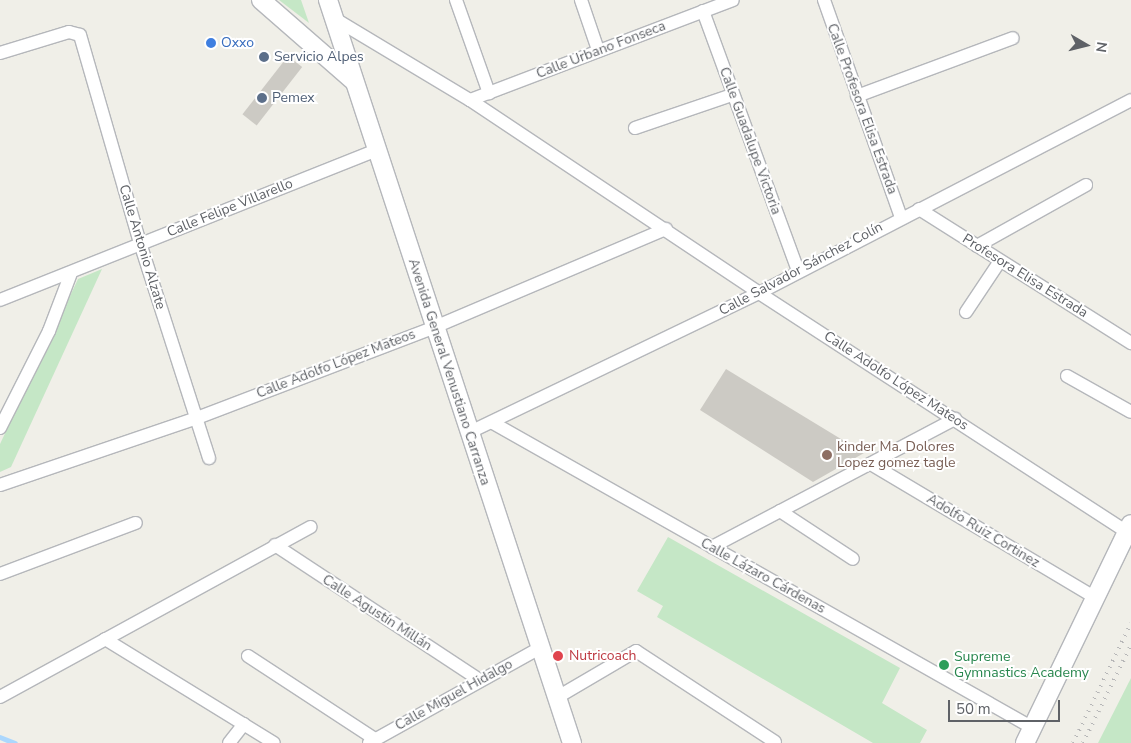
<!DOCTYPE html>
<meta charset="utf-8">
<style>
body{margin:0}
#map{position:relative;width:1131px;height:743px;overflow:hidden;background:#f0efe8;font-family:"Nunito Sans",sans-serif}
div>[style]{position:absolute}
.green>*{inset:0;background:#c5e7c6}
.stream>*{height:4.5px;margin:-2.25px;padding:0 2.25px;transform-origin:2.25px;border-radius:2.25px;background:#abd7fd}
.building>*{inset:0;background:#cccac4;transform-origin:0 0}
.roads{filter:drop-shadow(1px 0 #b5b7bb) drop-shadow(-1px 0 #b5b7bb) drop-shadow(0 1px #b5b7bb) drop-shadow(0 -1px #b5b7bb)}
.street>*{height:12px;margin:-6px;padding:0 6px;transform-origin:6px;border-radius:6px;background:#fff}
.secondary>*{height:18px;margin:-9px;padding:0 9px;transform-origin:9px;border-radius:9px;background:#fff}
.rail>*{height:4px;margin-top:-2px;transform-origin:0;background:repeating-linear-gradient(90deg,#b6b6b7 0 1px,transparent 0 7px)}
.dots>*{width:14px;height:14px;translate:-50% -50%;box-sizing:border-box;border:2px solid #fff;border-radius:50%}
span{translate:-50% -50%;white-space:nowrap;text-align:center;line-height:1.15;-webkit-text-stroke:4px #fff;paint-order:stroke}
.shop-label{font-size:14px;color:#366cbe}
.left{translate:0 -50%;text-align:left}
.street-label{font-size:14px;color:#5f6267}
.service-label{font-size:14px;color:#4e5e75}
.education-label{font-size:14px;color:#785e54}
.health-label{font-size:14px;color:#be3a42}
.leisure-label{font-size:14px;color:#27864d}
.north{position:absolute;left:1061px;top:20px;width:50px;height:50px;-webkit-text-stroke:4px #fff;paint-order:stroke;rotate:98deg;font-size:14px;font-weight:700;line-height:20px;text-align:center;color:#5f6267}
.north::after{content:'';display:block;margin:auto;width:18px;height:22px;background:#5f6267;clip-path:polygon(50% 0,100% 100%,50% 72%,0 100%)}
.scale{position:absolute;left:948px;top:700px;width:112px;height:22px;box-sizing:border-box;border:2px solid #5f6267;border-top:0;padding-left:6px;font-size:15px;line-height:18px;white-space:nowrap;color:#5f6267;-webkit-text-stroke:4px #fff;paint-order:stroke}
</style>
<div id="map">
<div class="green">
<i style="clip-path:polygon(279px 0,301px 0,309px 23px)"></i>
<i style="clip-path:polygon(102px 269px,11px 467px,0 472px,0 444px,78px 279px)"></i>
<i style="clip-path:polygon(668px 537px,900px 668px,882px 703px,927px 730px,920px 743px,873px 743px,657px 617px,663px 606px,637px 591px)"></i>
<i style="clip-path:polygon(1131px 678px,1131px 743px,1098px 743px)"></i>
</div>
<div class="stream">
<i style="left:0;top:737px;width:16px;rotate:22deg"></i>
</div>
<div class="building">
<i style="left:288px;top:56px;width:18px;height:74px;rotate:38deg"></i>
<i style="clip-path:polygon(726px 369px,864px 453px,813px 482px,700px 410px)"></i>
</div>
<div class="roads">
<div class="street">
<i style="left:456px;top:0;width:99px;rotate:70.5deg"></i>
<i style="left:581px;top:0;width:53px;rotate:71.2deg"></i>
<i style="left:824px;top:0;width:230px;rotate:70.5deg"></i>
<i style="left:703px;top:11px;width:277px;rotate:69.9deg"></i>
<i style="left:335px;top:19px;width:157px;rotate:31deg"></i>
<i style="left:470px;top:100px;width:348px;rotate:33.7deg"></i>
<i style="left:759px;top:293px;width:439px;rotate:33deg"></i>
<i style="left:0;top:53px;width:72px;rotate:-16.9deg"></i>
<i style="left:69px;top:32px;width:11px;rotate:15deg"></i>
<i style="left:80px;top:35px;width:216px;rotate:73.9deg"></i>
<i style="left:140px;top:243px;width:226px;rotate:72.2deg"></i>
<i style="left:857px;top:96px;width:166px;rotate:-20.4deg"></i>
<i style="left:470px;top:100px;width:281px;rotate:-20.8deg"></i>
<i style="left:635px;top:128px;width:102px;rotate:-18.8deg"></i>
<i style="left:919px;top:209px;width:251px;rotate:32.3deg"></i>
<i style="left:977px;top:246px;width:125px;rotate:-29.2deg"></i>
<i style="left:0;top:300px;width:406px;rotate:-21.7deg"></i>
<i style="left:966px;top:312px;width:61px;rotate:-56.3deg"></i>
<i style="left:1067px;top:376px;width:73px;rotate:29.4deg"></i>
<i style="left:493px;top:423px;width:620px;rotate:29.46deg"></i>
<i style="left:0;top:428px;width:109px;rotate:-63.2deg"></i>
<i style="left:49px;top:331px;width:62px;rotate:-69.2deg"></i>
<i style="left:468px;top:433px;width:323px;rotate:-25.7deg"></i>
<i style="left:759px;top:293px;width:419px;rotate:-27.4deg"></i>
<i style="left:871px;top:464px;width:262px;rotate:30.8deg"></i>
<i style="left:0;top:485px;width:208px;rotate:-18.8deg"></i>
<i style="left:197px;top:418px;width:255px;rotate:-20.9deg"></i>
<i style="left:435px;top:327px;width:251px;rotate:-23deg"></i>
<i style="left:780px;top:511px;width:87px;rotate:33.3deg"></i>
<i style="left:275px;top:545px;width:245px;rotate:33.4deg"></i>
<i style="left:712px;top:547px;width:275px;rotate:-27.8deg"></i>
<i style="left:0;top:574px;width:145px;rotate:-20.6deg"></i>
<i style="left:105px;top:639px;width:198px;rotate:31.6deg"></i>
<i style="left:248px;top:656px;width:152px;rotate:33.2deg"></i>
<i style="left:0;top:697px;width:354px;rotate:-28.7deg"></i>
<i style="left:556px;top:698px;width:93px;rotate:-30.4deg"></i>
<i style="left:636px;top:651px;width:166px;rotate:33.2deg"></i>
<i style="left:229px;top:743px;width:24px;rotate:-52deg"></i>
<i style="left:369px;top:743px;width:196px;rotate:-29.1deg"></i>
</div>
<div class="secondary">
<i style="left:261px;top:0;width:123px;rotate:41.1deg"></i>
<i style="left:328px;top:0;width:782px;rotate:71.82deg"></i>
<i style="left:1025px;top:743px;width:243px;rotate:-64.2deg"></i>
</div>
</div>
<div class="rail">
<i style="left:1073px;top:743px;width:133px;rotate:-64.2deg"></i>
<i style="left:1083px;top:743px;width:109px;rotate:-63.9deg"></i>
</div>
<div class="dots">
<i style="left:211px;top:43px;background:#3f7fe0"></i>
<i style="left:264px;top:57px;background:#5c6f8a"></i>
<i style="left:262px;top:98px;background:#5c6f8a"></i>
<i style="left:827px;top:455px;background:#8d6e63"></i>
<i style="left:558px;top:656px;background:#e0444e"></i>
<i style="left:944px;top:665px;background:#2e9e5b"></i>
</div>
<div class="shop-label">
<span class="left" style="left:221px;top:43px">Oxxo</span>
</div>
<div class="street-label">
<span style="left:601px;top:50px;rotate:-21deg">Calle Urbano Fonseca</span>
<span style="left:862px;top:109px;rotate:70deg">Calle Profesora Elisa Estrada</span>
<span style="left:750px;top:141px;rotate:70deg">Calle Guadalupe Victoria</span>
<span style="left:230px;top:208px;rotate:-22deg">Calle Felipe Villarello</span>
<span style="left:142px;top:247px;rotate:73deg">Calle Antonio Alzate</span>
<span style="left:801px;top:269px;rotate:-28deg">Calle Salvador Sánchez Colín</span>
<span style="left:1025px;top:276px;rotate:32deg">Profesora Elisa Estrada</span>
<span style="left:336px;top:364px;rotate:-21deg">Calle Adolfo López Mateos</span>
<span style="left:449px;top:372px;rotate:72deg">Avenida General Venustiano Carranza</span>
<span style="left:896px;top:381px;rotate:33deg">Calle Adolfo López Mateos</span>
<span style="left:983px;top:531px;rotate:31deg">Adolfo Ruiz Cortinez</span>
<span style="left:763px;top:576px;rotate:29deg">Calle Lázaro Cárdenas</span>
<span style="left:377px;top:613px;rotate:33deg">Calle Agustín Millán</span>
<span style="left:454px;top:695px;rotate:-29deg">Calle Miguel Hidalgo</span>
</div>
<div class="service-label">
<span class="left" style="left:274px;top:57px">Servicio Alpes</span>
<span class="left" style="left:272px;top:98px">Pemex</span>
</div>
<div class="education-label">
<span class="left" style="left:837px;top:455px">kinder Ma. Dolores<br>Lopez gomez tagle</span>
</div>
<div class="health-label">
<span class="left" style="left:569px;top:656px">Nutricoach</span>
</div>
<div class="leisure-label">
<span class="left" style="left:954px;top:665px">Supreme<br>Gymnastics Academy</span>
</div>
<div class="north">N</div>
<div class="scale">50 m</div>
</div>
